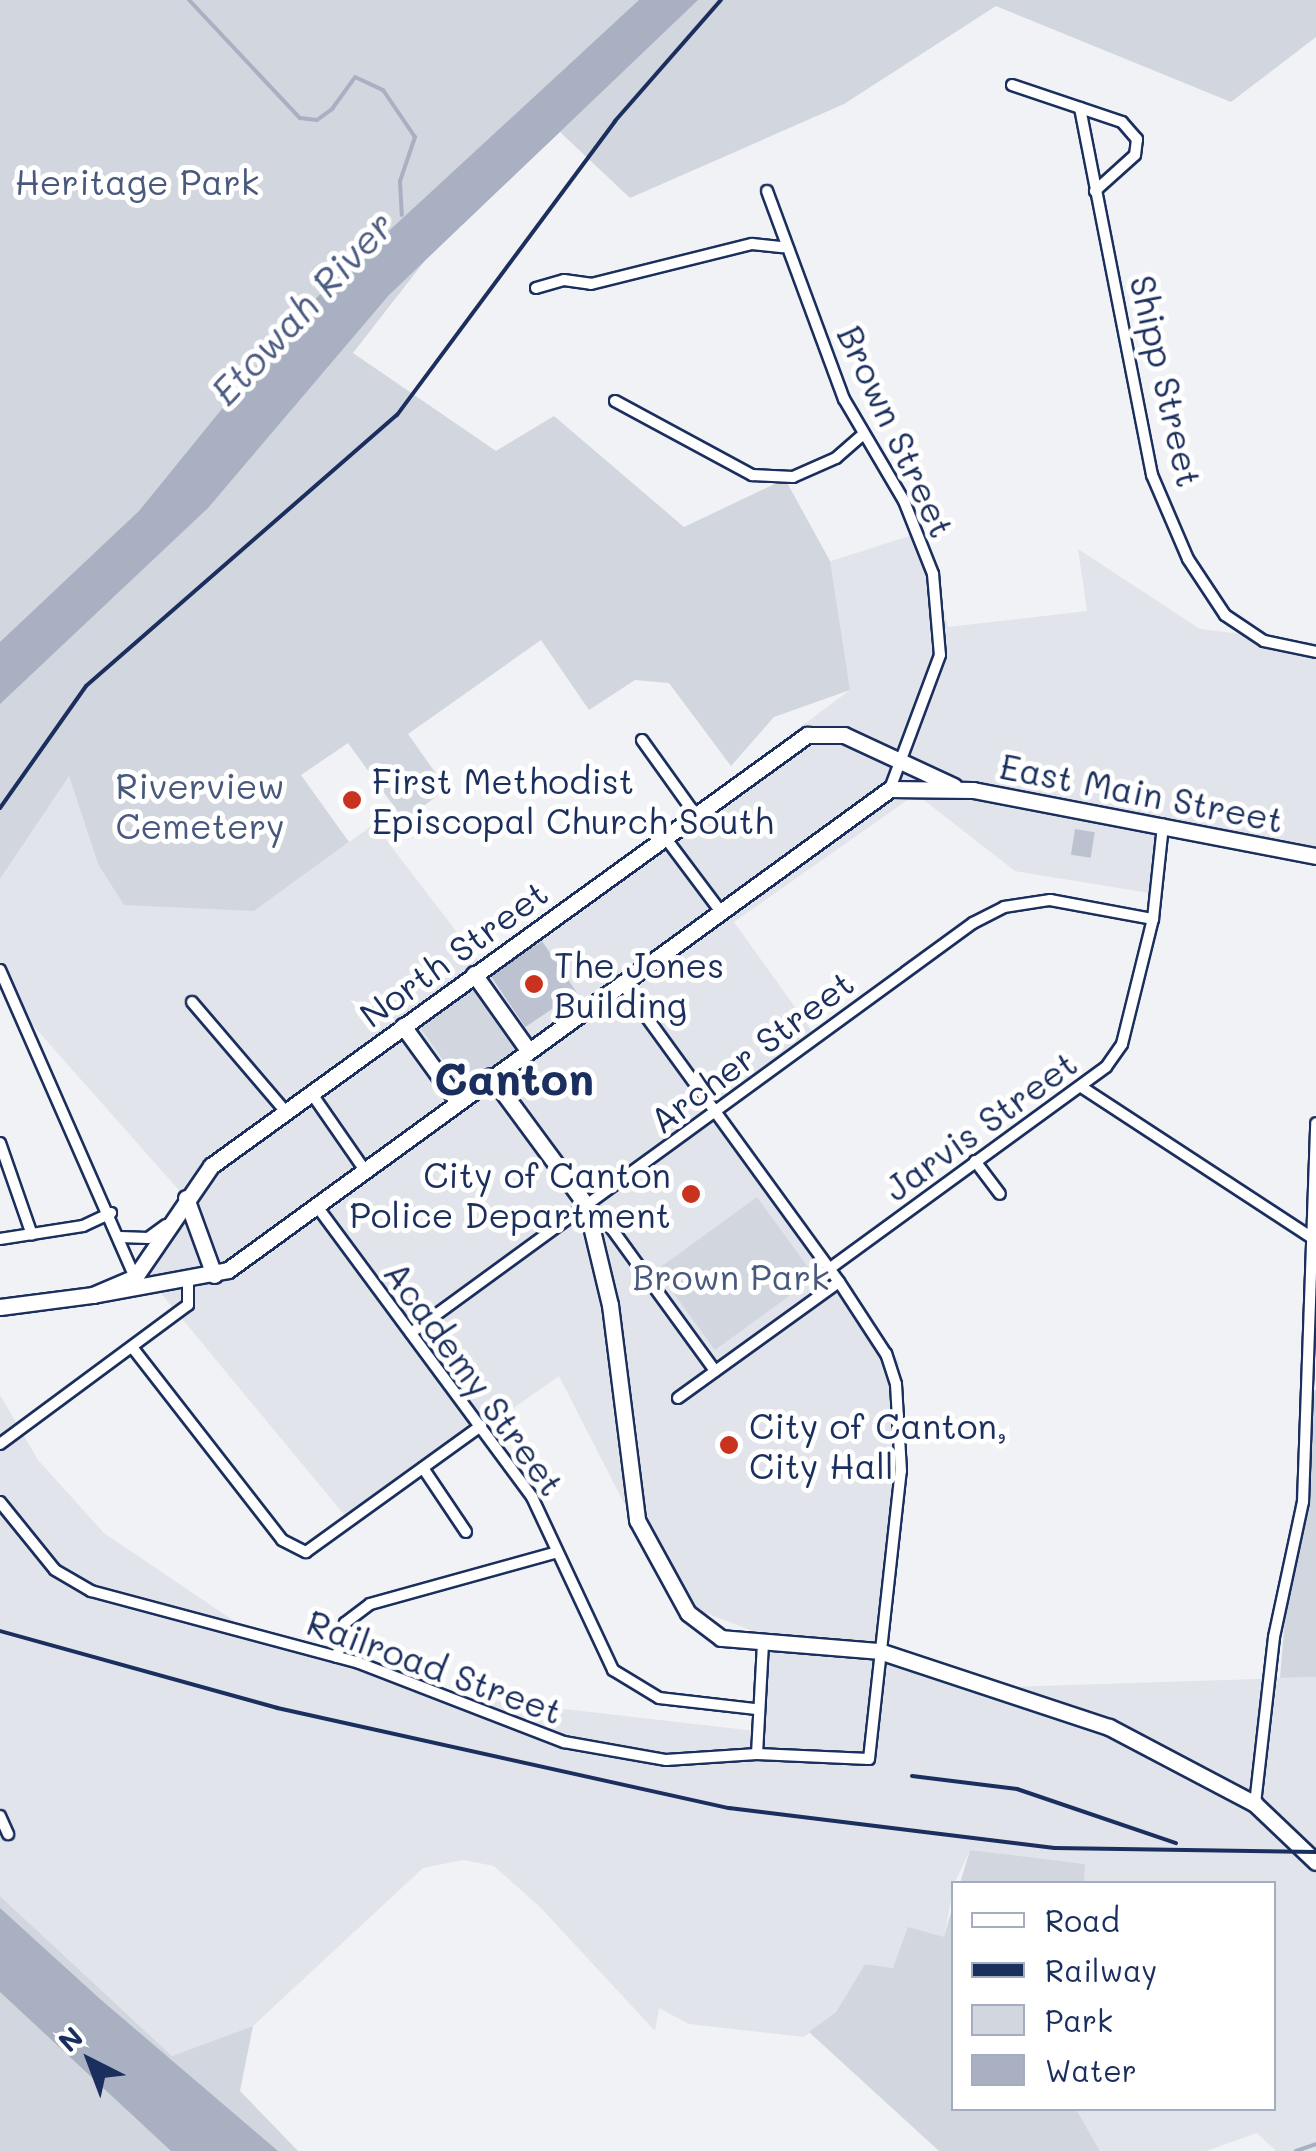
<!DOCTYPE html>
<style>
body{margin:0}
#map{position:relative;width:1316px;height:2151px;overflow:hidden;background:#f1f2f5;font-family:Mali,sans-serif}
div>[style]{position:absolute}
.built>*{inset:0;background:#e1e4ea}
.green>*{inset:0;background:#d2d6df;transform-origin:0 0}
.water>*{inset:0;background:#a8b0c2}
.stream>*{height:4px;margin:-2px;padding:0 2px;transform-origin:2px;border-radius:2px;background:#a8b0c2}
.building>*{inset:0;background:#bcc2d0;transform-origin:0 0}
.roads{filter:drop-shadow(2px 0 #1b2f5e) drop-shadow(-2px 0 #1b2f5e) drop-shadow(0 2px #1b2f5e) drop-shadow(0 -2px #1b2f5e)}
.street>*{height:10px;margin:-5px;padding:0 5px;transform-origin:5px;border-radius:5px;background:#fff}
.secondary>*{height:15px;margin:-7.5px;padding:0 7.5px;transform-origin:7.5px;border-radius:7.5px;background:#fff}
.rail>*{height:4px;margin:-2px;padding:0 2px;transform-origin:2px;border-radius:2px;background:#1b2f5e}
.dots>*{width:28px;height:28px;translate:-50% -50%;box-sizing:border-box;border:5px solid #fff;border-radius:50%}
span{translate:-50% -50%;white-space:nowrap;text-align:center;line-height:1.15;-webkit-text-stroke:10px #fff;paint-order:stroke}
.park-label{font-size:35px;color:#49597e}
.street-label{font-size:35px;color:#1b2f5e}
.poi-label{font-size:35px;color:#1b2f5e}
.left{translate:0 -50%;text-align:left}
.right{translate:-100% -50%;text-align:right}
.water-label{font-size:38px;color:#4c5c81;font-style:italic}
.district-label{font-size:45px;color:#1b2f5e;font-weight:700}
.legend{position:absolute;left:951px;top:1881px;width:325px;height:230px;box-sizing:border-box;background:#fff;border:2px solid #a4acbf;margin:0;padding:12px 18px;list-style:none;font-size:30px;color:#1b2f5e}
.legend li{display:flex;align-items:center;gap:20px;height:50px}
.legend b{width:50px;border:2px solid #a4acbf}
.north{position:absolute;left:40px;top:2011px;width:100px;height:100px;-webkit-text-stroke:8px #fff;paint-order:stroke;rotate:318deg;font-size:28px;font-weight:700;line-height:40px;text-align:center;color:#1b2f5e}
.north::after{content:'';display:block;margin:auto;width:35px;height:45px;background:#1b2f5e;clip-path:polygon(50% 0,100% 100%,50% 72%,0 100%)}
</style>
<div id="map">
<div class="built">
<i style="clip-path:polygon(922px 532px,948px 627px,1087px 611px,1078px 549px,1200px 629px,1316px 643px,1316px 850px,1166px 821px,1155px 894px,1015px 871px,916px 794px,734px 922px,815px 1035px,715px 1109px,899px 1362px,883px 1650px,1012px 1687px,1316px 1677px,1316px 2151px,1276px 2151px,1257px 2133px,1206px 2151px,1100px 2151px,1076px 2109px,1274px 2108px,1274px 1884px,1084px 1883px,1084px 1864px,970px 1850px,954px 1884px,944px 1938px,893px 1968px,865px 1964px,836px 2012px,804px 2037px,689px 2024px,659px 2008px,655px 2031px,540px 1907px,494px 1866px,463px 1860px,423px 1868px,253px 2026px,172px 2056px,0 1896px,0 1395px,38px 1460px,104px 1533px,237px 1623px,433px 1694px,765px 1732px,753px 1631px,674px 1601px,559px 1376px,351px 1523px,145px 1274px,184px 1196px,0 988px,0 879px,69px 775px,98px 864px,254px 911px,374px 824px,482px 965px,850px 690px,828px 562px)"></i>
</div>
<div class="green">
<i style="clip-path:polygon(0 0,1316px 0,1316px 37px,1231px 102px,996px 6px,844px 104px,630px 198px,560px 132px,434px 249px,353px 353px,496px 451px,554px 416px,684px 527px,785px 479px,830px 561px,850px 690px,774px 717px,731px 766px,669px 683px,635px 680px,589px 710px,541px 640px,408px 734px,447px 789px,404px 820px,348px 743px,301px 775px,349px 842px,254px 911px,124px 905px,98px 864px,69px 776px,0 879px)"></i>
<i style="left:472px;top:985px;width:78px;height:67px;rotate:54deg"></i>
<i style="left:757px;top:1197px;width:99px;height:124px;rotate:54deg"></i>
<i style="clip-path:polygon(1316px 1390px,1316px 1677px,1280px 1678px,1304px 1392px)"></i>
<i style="clip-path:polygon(970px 1850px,1085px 1864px,1084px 1883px,960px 1883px)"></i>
<i style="clip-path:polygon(0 1896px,172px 2056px,253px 2026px,240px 2091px,298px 2151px,0 2151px)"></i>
<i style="clip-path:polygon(953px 1905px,954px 2108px,1076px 2109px,1100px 2151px,939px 2151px,809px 2032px,836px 2012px,865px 1964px,893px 1968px,908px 1927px,944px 1937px)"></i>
</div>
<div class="water">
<i style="clip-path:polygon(639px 0,698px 0,389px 295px,208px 508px,0 704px,0 642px,139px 511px,300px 313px)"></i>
<i style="clip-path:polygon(0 1908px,100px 1999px,278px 2151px,171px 2151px,0 1992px)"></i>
</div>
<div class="stream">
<i style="left:189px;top:0;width:162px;rotate:46.8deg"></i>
<i style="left:300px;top:118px;width:17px;rotate:7deg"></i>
<i style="left:317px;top:120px;width:19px;rotate:-36deg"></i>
<i style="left:332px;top:109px;width:39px;rotate:-54deg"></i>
<i style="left:355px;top:77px;width:31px;rotate:25deg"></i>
<i style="left:383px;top:90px;width:57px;rotate:55.8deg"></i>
<i style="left:415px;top:137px;width:46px;rotate:108.8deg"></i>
<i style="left:400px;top:181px;width:34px;rotate:87deg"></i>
<i style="left:1296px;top:2151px;width:21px;rotate:-19deg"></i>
</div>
<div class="building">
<i style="left:1075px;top:829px;width:20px;height:26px;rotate:9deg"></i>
<i style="left:542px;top:941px;width:62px;height:62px;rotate:56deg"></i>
</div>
<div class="roads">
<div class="street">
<i style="left:1012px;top:85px;width:116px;rotate:18.6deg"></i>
<i style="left:1122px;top:122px;width:23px;rotate:49deg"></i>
<i style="left:1137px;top:139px;width:16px;rotate:97deg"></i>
<i style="left:1135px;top:155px;width:54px;rotate:138deg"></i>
<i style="left:1080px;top:108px;width:374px;rotate:78.9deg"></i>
<i style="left:1152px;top:475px;width:91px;rotate:66.8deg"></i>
<i style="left:1188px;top:559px;width:67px;rotate:56.5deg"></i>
<i style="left:1225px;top:615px;width:47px;rotate:33.7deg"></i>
<i style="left:1264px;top:641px;width:53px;rotate:11.9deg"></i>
<i style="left:767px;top:191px;width:222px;rotate:69.7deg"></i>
<i style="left:844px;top:399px;width:118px;rotate:59.5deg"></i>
<i style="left:904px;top:501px;width:79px;rotate:68.3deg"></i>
<i style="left:933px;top:574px;width:81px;rotate:85.1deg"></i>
<i style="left:940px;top:655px;width:143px;rotate:110.5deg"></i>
<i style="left:536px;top:288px;width:29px;rotate:-16deg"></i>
<i style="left:564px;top:280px;width:27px;rotate:8deg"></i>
<i style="left:591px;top:284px;width:166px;rotate:-14deg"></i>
<i style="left:752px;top:244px;width:31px;rotate:6deg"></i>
<i style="left:615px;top:401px;width:156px;rotate:28.4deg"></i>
<i style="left:752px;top:475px;width:41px;rotate:2.8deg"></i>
<i style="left:793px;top:477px;width:47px;rotate:-23.8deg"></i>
<i style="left:836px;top:458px;width:33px;rotate:-41deg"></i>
<i style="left:642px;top:740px;width:91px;rotate:54.4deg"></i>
<i style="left:664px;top:836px;width:95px;rotate:53.1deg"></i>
<i style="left:0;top:970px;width:335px;rotate:66.3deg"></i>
<i style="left:192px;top:1002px;width:145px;rotate:49.5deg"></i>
<i style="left:1083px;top:1088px;width:274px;rotate:33.2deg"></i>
<i style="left:312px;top:1094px;width:91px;rotate:55.3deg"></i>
<i style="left:0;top:1143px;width:97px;rotate:70.8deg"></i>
<i style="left:975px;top:1161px;width:41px;rotate:52.9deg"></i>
<i style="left:316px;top:1205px;width:363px;rotate:53.5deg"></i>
<i style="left:532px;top:1497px;width:191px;rotate:64.9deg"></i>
<i style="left:613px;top:1670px;width:54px;rotate:31.3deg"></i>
<i style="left:659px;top:1698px;width:98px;rotate:6.5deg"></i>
<i style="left:586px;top:1205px;width:22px;rotate:36deg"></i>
<i style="left:604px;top:1218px;width:189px;rotate:54deg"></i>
<i style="left:120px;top:1237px;width:28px;rotate:2deg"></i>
<i style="left:148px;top:1238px;width:22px;rotate:-36deg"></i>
<i style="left:0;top:1239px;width:84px;rotate:-8.9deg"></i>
<i style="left:83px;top:1226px;width:31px;rotate:-25deg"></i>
<i style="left:829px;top:1269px;width:343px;rotate:-36.1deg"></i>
<i style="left:1106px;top:1067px;width:28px;rotate:-55deg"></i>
<i style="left:1122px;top:1044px;width:129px;rotate:-76.1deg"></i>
<i style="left:1153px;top:919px;width:95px;rotate:-83.9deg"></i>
<i style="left:411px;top:1333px;width:696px;rotate:-36.11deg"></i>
<i style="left:973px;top:923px;width:35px;rotate:-27deg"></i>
<i style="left:1004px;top:907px;width:47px;rotate:-8.7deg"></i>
<i style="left:1050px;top:900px;width:105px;rotate:10.5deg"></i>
<i style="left:132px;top:1347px;width:244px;rotate:52.1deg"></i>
<i style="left:282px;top:1540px;width:27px;rotate:27deg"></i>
<i style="left:306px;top:1552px;width:216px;rotate:-35.8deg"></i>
<i style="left:678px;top:1398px;width:198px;rotate:-35.8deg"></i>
<i style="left:0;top:1444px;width:234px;rotate:-36.5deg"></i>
<i style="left:188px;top:1305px;width:23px;rotate:-90deg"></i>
<i style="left:423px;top:1468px;width:77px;rotate:56.1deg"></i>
<i style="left:0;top:1502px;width:87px;rotate:51deg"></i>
<i style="left:55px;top:1570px;width:42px;rotate:30.3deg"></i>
<i style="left:91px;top:1591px;width:278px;rotate:15deg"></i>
<i style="left:359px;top:1663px;width:220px;rotate:21.1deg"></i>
<i style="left:564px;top:1742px;width:104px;rotate:10deg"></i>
<i style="left:666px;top:1760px;width:91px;rotate:-3.8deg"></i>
<i style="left:757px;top:1754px;width:112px;rotate:2.6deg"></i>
<i style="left:869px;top:1759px;width:290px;rotate:-83.7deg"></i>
<i style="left:901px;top:1471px;width:87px;rotate:-93.3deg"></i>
<i style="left:896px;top:1384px;width:32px;rotate:-108deg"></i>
<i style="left:886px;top:1354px;width:86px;rotate:-123.1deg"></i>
<i style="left:839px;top:1282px;width:371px;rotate:-126deg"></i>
<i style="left:337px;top:1657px;width:35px;rotate:-77deg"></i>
<i style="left:345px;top:1623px;width:31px;rotate:-37deg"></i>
<i style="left:370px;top:1604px;width:194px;rotate:-15.5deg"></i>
<i style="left:757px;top:1754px;width:110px;rotate:-86.9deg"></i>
<i style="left:1255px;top:1804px;width:168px;rotate:-83.5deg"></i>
<i style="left:1274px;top:1637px;width:138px;rotate:-77.9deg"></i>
<i style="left:1303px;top:1502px;width:379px;rotate:-88deg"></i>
<i style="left:0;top:1816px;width:20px;rotate:66deg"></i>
</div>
<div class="secondary">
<i style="left:474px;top:974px;width:93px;rotate:54.6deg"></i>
<i style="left:403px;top:1026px;width:94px;rotate:54.1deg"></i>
<i style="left:491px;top:1076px;width:160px;rotate:53.6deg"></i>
<i style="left:586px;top:1205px;width:103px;rotate:76.5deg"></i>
<i style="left:610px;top:1305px;width:217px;rotate:82.8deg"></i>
<i style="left:637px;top:1520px;width:106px;rotate:61.3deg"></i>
<i style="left:688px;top:1613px;width:41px;rotate:37.1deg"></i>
<i style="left:721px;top:1638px;width:159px;rotate:4.7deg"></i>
<i style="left:879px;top:1651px;width:242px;rotate:18.3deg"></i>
<i style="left:1109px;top:1727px;width:165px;rotate:27.8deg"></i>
<i style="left:1255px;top:1804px;width:84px;rotate:43.6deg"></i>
<i style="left:186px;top:1198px;width:82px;rotate:70deg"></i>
<i style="left:93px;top:1295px;width:137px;rotate:-10.5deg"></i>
<i style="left:228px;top:1270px;width:818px;rotate:-36deg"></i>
<i style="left:890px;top:789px;width:83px;rotate:0.7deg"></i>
<i style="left:973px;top:790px;width:349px;rotate:10.9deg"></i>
<i style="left:0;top:1307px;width:94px;rotate:-7.4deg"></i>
<i style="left:93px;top:1295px;width:46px;rotate:-23.2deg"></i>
<i style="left:135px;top:1277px;width:135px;rotate:-55.6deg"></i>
<i style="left:211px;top:1166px;width:736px;rotate:-35.87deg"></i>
<i style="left:807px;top:735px;width:37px"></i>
<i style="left:844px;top:735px;width:121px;rotate:24.9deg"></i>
</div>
</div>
<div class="rail">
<i style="left:0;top:808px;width:149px;rotate:-54.8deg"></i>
<i style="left:86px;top:686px;width:413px;rotate:-41.1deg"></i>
<i style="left:397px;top:415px;width:366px;rotate:-53.4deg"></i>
<i style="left:615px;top:121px;width:161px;rotate:-48.8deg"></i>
<i style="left:0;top:1631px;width:288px;rotate:15.5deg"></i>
<i style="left:277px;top:1708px;width:463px;rotate:12.5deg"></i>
<i style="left:729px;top:1808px;width:328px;rotate:7deg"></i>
<i style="left:1055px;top:1848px;width:261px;rotate:0.9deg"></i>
<i style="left:912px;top:1776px;width:106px;rotate:7.1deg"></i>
<i style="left:1017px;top:1789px;width:168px;rotate:18.8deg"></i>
</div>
<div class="dots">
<i style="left:352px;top:800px;background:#c8321e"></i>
<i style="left:534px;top:984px;background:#c8321e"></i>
<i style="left:691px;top:1194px;background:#c8321e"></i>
<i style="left:729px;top:1445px;background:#c8321e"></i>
</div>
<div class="park-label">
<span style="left:137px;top:181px">Heritage Park</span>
<span style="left:200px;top:805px">Riverview<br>Cemetery</span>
<span style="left:731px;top:1276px">Brown Park</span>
</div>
<div class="street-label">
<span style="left:1167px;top:381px;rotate:77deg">Shipp Street</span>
<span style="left:897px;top:431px;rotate:65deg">Brown Street</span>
<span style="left:1142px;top:792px;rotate:11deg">East Main Street</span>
<span style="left:453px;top:953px;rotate:-36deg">North Street</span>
<span style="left:751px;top:1051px;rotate:-37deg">Archer Street</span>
<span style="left:980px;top:1125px;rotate:-36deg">Jarvis Street</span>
<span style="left:475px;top:1378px;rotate:54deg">Academy Street</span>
<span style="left:435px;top:1666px;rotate:20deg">Railroad Street</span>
</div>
<div class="poi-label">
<span class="left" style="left:372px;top:800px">First Methodist<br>Episcopal Church South</span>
<span class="left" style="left:554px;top:984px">The Jones<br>Building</span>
<span class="right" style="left:671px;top:1194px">City of Canton<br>Police Department</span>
<span class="left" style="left:749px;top:1445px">City of Canton,<br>City Hall</span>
</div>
<div class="water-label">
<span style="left:302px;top:308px;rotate:-47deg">Etowah River</span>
</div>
<div class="district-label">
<span style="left:514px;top:1078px">Canton</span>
</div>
<ul class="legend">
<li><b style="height:12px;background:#fff"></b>Road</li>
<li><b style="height:12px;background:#1b2f5e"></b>Railway</li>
<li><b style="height:28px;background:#d2d6df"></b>Park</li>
<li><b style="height:28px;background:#a8b0c2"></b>Water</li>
</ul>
<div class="north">N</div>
</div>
